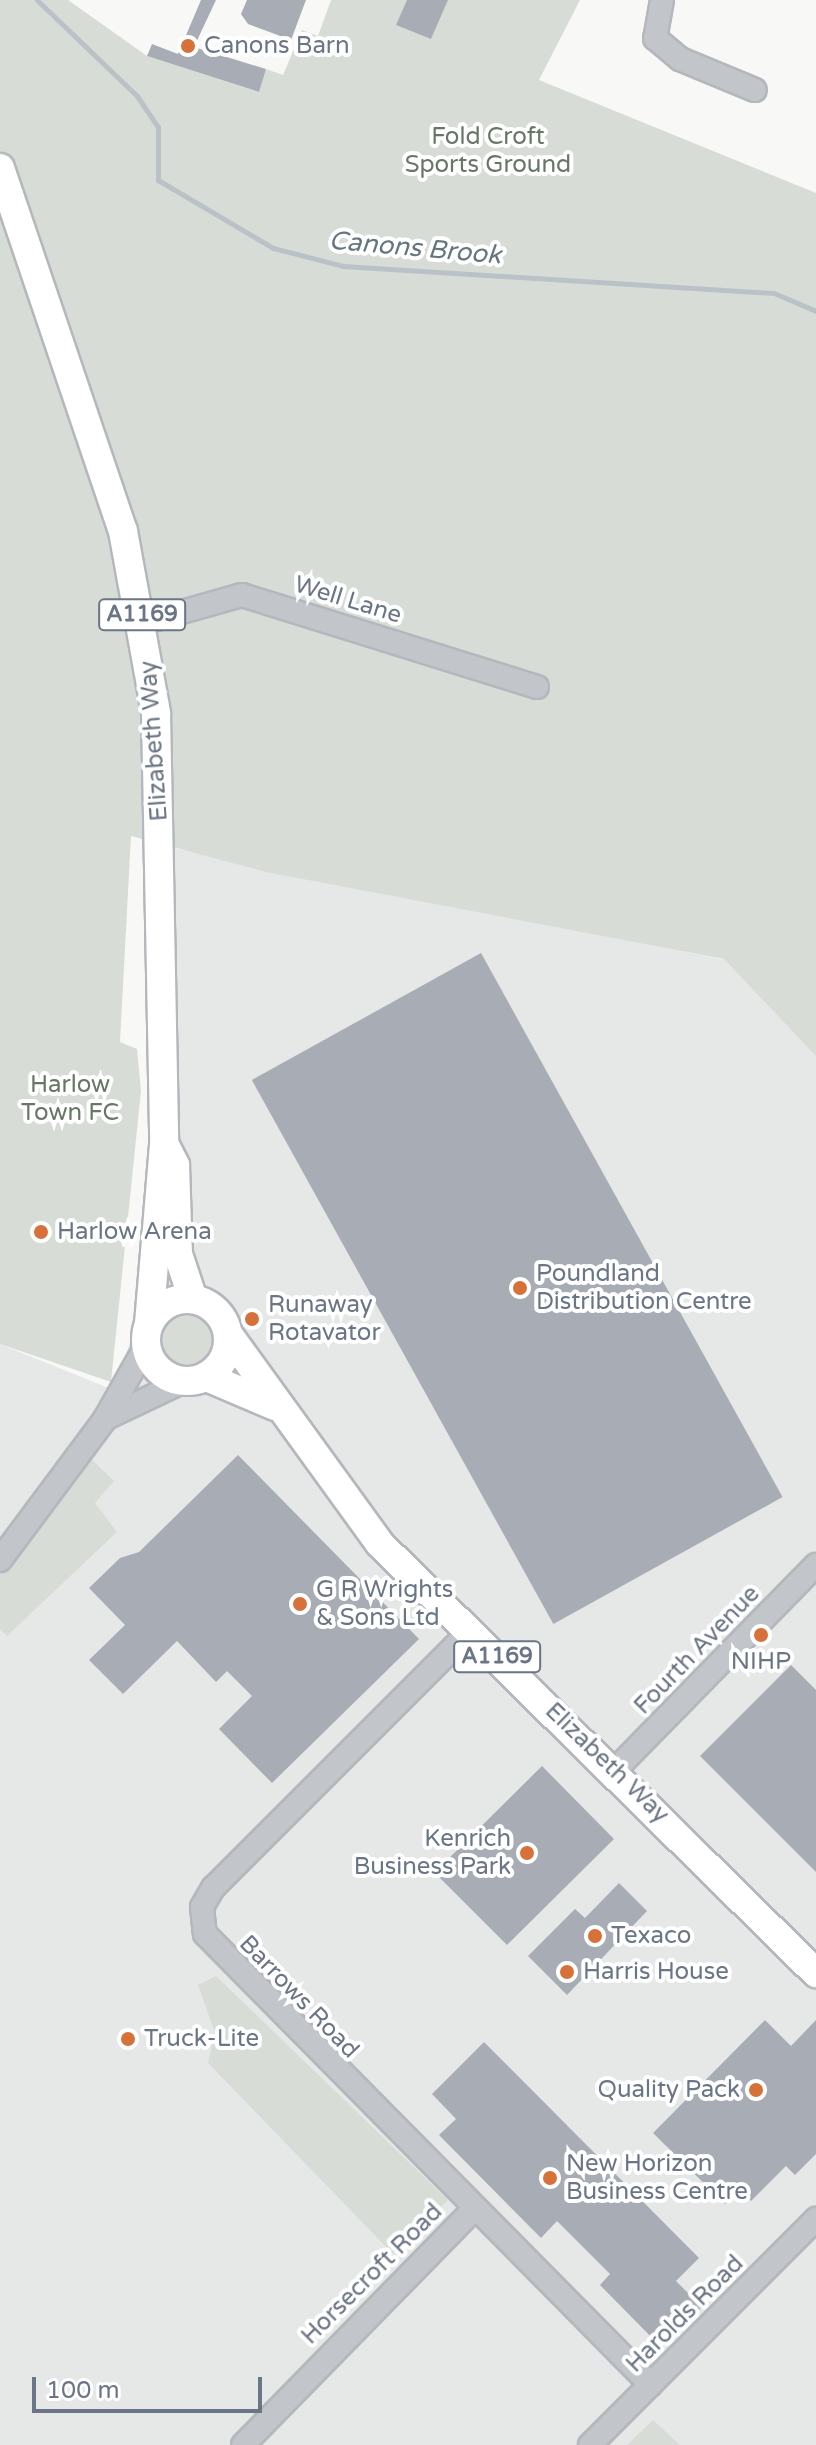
<!DOCTYPE html>
<style>
body{margin:0}
#map{position:relative;width:816px;height:2445px;overflow:hidden;background:#f8f8f6;font-family:"Varela Round",sans-serif}
div>[style]{position:absolute}
.built>*{inset:0;background:#e6e7e7}
.green>*{inset:0;background:#d7ddd6}
.round{border-radius:50%}
.stream>*{height:5px;margin:-2.5px;padding:0 2.5px;transform-origin:2.5px;border-radius:2.5px;background:#bac2c8}
.building>*{inset:0;background:#a8adb5;transform-origin:0 0}
.roads{filter:drop-shadow(2px 0 #b4b7bc) drop-shadow(-2px 0 #b4b7bc) drop-shadow(0 2px #b4b7bc) drop-shadow(0 -2px #b4b7bc)}
.minor>*{height:22px;margin:-11px;padding:0 11px;transform-origin:11px;border-radius:11px;background:#c2c5c9}
.major>*{height:28px;margin:-14px;padding:0 14px;transform-origin:14px;border-radius:14px;background:#fff}
.major>.ring{margin:-14px;padding:0;box-sizing:content-box;background:none;border:28px solid #fff;border-radius:50%}
.dots>*{width:22px;height:22px;translate:-50% -50%;box-sizing:border-box;border:4px solid #fff;border-radius:50%}
span{translate:-50% -50%;white-space:nowrap;text-align:center;line-height:1.15;-webkit-text-stroke:8px #fff;paint-order:stroke}
.shield-label span{padding:2px 6px;background:#fff;border:2px solid;border-radius:6px;-webkit-text-stroke-width:0}
.shield-label{font-size:22px;color:#6a7585;font-weight:700}
.poi-label{font-size:24px;color:#6a7585}
.left{translate:0 -50%;text-align:left}
.right{translate:-100% -50%;text-align:right}
.park-label{font-size:24px;color:#667764}
.street-label{font-size:24px;color:#6a7585}
.water-label{font-size:26px;color:#66767f;font-style:italic}
.scale{position:absolute;left:32px;top:2377px;width:230px;height:36px;box-sizing:border-box;border:4px solid #6a7585;border-top:0;padding-left:10px;font-size:24px;line-height:28px;white-space:nowrap;color:#6a7585;-webkit-text-stroke:6px #fff;paint-order:stroke}
</style>
<div id="map">
<div class="built">
<i style="clip-path:polygon(168px 847px,726px 960px,816px 1054px,816px 2445px,0 2445px,0 1344px,116px 1391px,173px 1189px)"></i>
</div>
<div class="green">
<i style="clip-path:polygon(0 0,68px 0,147px 56px,258px 92px,266px 69px,283px 75px,302px 30px,318px 36px,331px 0,580px 0,539px 80px,816px 193px,816px 1056px,724px 959px,266px 872px,131px 836px,120px 1042px,137px 1049px,141px 1091px,111px 1382px,0 1344px)"></i>
<i class="round" style="left:159px;top:1311px;width:54px;height:54px"></i>
<i style="clip-path:polygon(88px 1456px,114px 1481px,95px 1503px,117px 1532px,7px 1636px,0 1629px,0 1562px)"></i>
<i style="clip-path:polygon(216px 1976px,448px 2200px,393px 2254px,208px 2063px,215px 2033px,198px 1985px)"></i>
<i style="clip-path:polygon(653px 2420px,680px 2445px,627px 2445px)"></i>
</div>
<div class="stream">
<i style="left:37px;top:0;width:139px;rotate:43.8deg"></i>
<i style="left:137px;top:96px;width:37px;rotate:56deg"></i>
<i style="left:158px;top:127px;width:53px;rotate:90deg"></i>
<i style="left:158px;top:180px;width:134px;rotate:30.6deg"></i>
<i style="left:273px;top:248px;width:72px;rotate:14.4deg"></i>
<i style="left:343px;top:266px;width:432px;rotate:3.6deg"></i>
<i style="left:774px;top:293px;width:46px;rotate:23.2deg"></i>
</div>
<div class="building">
<i style="clip-path:polygon(201px 0,216px 0,194px 47px,266px 69px,259px 92px,147px 56px,152px 44px,178px 54px)"></i>
<i style="clip-path:polygon(247px 0,306px 0,291px 40px,248px 24px,241px 14px)"></i>
<i style="clip-path:polygon(407px 0,448px 0,431px 39px,396px 25px)"></i>
<i style="left:481px;top:953px;width:622px;height:262px;rotate:61deg"></i>
<i style="clip-path:polygon(238px 1455px,419px 1639px,272px 1783px,219px 1729px,252px 1696px,227px 1671px,216px 1682px,177px 1641px,123px 1694px,89px 1660px,125px 1625px,89px 1588px,120px 1558px,139px 1552px)"></i>
<i style="clip-path:polygon(791px 1665px,816px 1690px,816px 1872px,700px 1756px)"></i>
<i style="clip-path:polygon(542px 1766px,614px 1839px,507px 1945px,439px 1877px,439px 1868px)"></i>
<i style="clip-path:polygon(619px 1883px,647px 1911px,567px 1995px,528px 1956px,575px 1909px,585px 1918px)"></i>
<i style="clip-path:polygon(765px 2020px,791px 2046px,816px 2020px,816px 2154px,795px 2175px,786px 2166px,751px 2201px,739px 2190px,725px 2204px,653px 2133px)"></i>
<i style="clip-path:polygon(484px 2042px,699px 2258px,676px 2281px,702px 2307px,662px 2348px,600px 2285px,610px 2274px,557px 2221px,541px 2238px,439px 2135px,456px 2119px,432px 2094px)"></i>
</div>
<div class="roads">
<div class="minor">
<i style="left:662px;top:0;width:39px;rotate:100deg"></i>
<i style="left:655px;top:38px;width:33px;rotate:40deg"></i>
<i style="left:680px;top:59px;width:81px;rotate:22.5deg"></i>
<i style="left:143px;top:623px;width:103px;rotate:-15.8deg"></i>
<i style="left:242px;top:595px;width:309px;rotate:17.3deg"></i>
<i style="left:106px;top:1418px;width:84px;rotate:-25.3deg"></i>
<i style="left:0;top:1560px;width:176px;rotate:-53.3deg"></i>
<i style="left:105px;top:1419px;width:84px;rotate:-60.7deg"></i>
<i style="left:470px;top:1631px;width:363px;rotate:135deg"></i>
<i style="left:213px;top:1888px;width:22px;rotate:120deg"></i>
<i style="left:202px;top:1907px;width:27px;rotate:84deg"></i>
<i style="left:205px;top:1934px;width:634px;rotate:45.32deg"></i>
<i style="left:615px;top:1770px;width:287px;rotate:-45.6deg"></i>
<i style="left:243px;top:2445px;width:327px;rotate:-45.6deg"></i>
<i style="left:590px;top:2445px;width:320px;rotate:-45deg"></i>
</div>
<div class="major">
<i style="left:0;top:168px;width:383px;rotate:71.3deg"></i>
<i style="left:123px;top:531px;width:185px;rotate:79.7deg"></i>
<i style="left:156px;top:713px;width:432px;rotate:88.9deg"></i>
<i style="left:164px;top:1145px;width:179px;rotate:94.8deg"></i>
<i style="left:167px;top:1149px;width:18px;rotate:63deg"></i>
<i style="left:175px;top:1165px;width:89px;rotate:88.1deg"></i>
<i style="left:178px;top:1254px;width:47px;rotate:71.6deg"></i>
<i class="ring" style="left:146px;top:1299px;width:54px;height:54px"></i>
<i style="left:228px;top:1334px;width:259px;rotate:54.1deg"></i>
<i style="left:380px;top:1544px;width:612px;rotate:44.54deg"></i>
<i style="left:207px;top:1377px;width:74px;rotate:23.1deg"></i>
</div>
</div>
<div class="dots">
<i style="left:188px;top:46px;background:#d57139"></i>
<i style="left:41px;top:1232px;background:#d57139"></i>
<i style="left:520px;top:1288px;background:#d57139"></i>
<i style="left:252px;top:1319px;background:#d57139"></i>
<i style="left:300px;top:1604px;background:#d57139"></i>
<i style="left:761px;top:1635px;background:#d57139"></i>
<i style="left:527px;top:1853px;background:#d57139"></i>
<i style="left:595px;top:1936px;background:#d57139"></i>
<i style="left:567px;top:1972px;background:#d57139"></i>
<i style="left:128px;top:2039px;background:#d57139"></i>
<i style="left:756px;top:2090px;background:#d57139"></i>
<i style="left:550px;top:2178px;background:#d57139"></i>
</div>
<div class="shield-label">
<span style="left:142px;top:615px">A1169</span>
<span style="left:497px;top:1657px">A1169</span>
</div>
<div class="poi-label">
<span class="left" style="left:204px;top:46px">Canons Barn</span>
<span class="left" style="left:57px;top:1232px">Harlow Arena</span>
<span class="left" style="left:536px;top:1288px">Poundland<br>Distribution Centre</span>
<span class="left" style="left:268px;top:1319px">Runaway<br>Rotavator</span>
<span class="left" style="left:316px;top:1604px">G R Wrights<br>&amp; Sons Ltd</span>
<span style="left:761px;top:1662px">NIHP</span>
<span class="right" style="left:511px;top:1853px">Kenrich<br>Business Park</span>
<span class="left" style="left:611px;top:1936px">Texaco</span>
<span class="left" style="left:583px;top:1972px">Harris House</span>
<span class="left" style="left:144px;top:2039px">Truck-Lite</span>
<span class="right" style="left:740px;top:2090px">Quality Pack</span>
<span class="left" style="left:566px;top:2178px">New Horizon<br>Business Centre</span>
</div>
<div class="park-label">
<span style="left:488px;top:151px">Fold Croft<br>Sports Ground</span>
<span style="left:70px;top:1099px">Harlow<br>Town FC</span>
</div>
<div class="street-label">
<span style="left:348px;top:600px;rotate:17deg">Well Lane</span>
<span style="left:154px;top:741px;rotate:-94deg">Elizabeth Way</span>
<span style="left:697px;top:1650px;rotate:-46deg">Fourth Avenue</span>
<span style="left:607px;top:1763px;rotate:44deg">Elizabeth Way</span>
<span style="left:299px;top:1997px;rotate:46deg">Barrows Road</span>
<span style="left:372px;top:2274px;rotate:-45deg">Horsecroft Road</span>
<span style="left:685px;top:2314px;rotate:-45deg">Harolds Road</span>
</div>
<div class="water-label">
<span style="left:415px;top:248px;rotate:5deg">Canons Brook</span>
</div>
<div class="scale">100 m</div>
</div>
